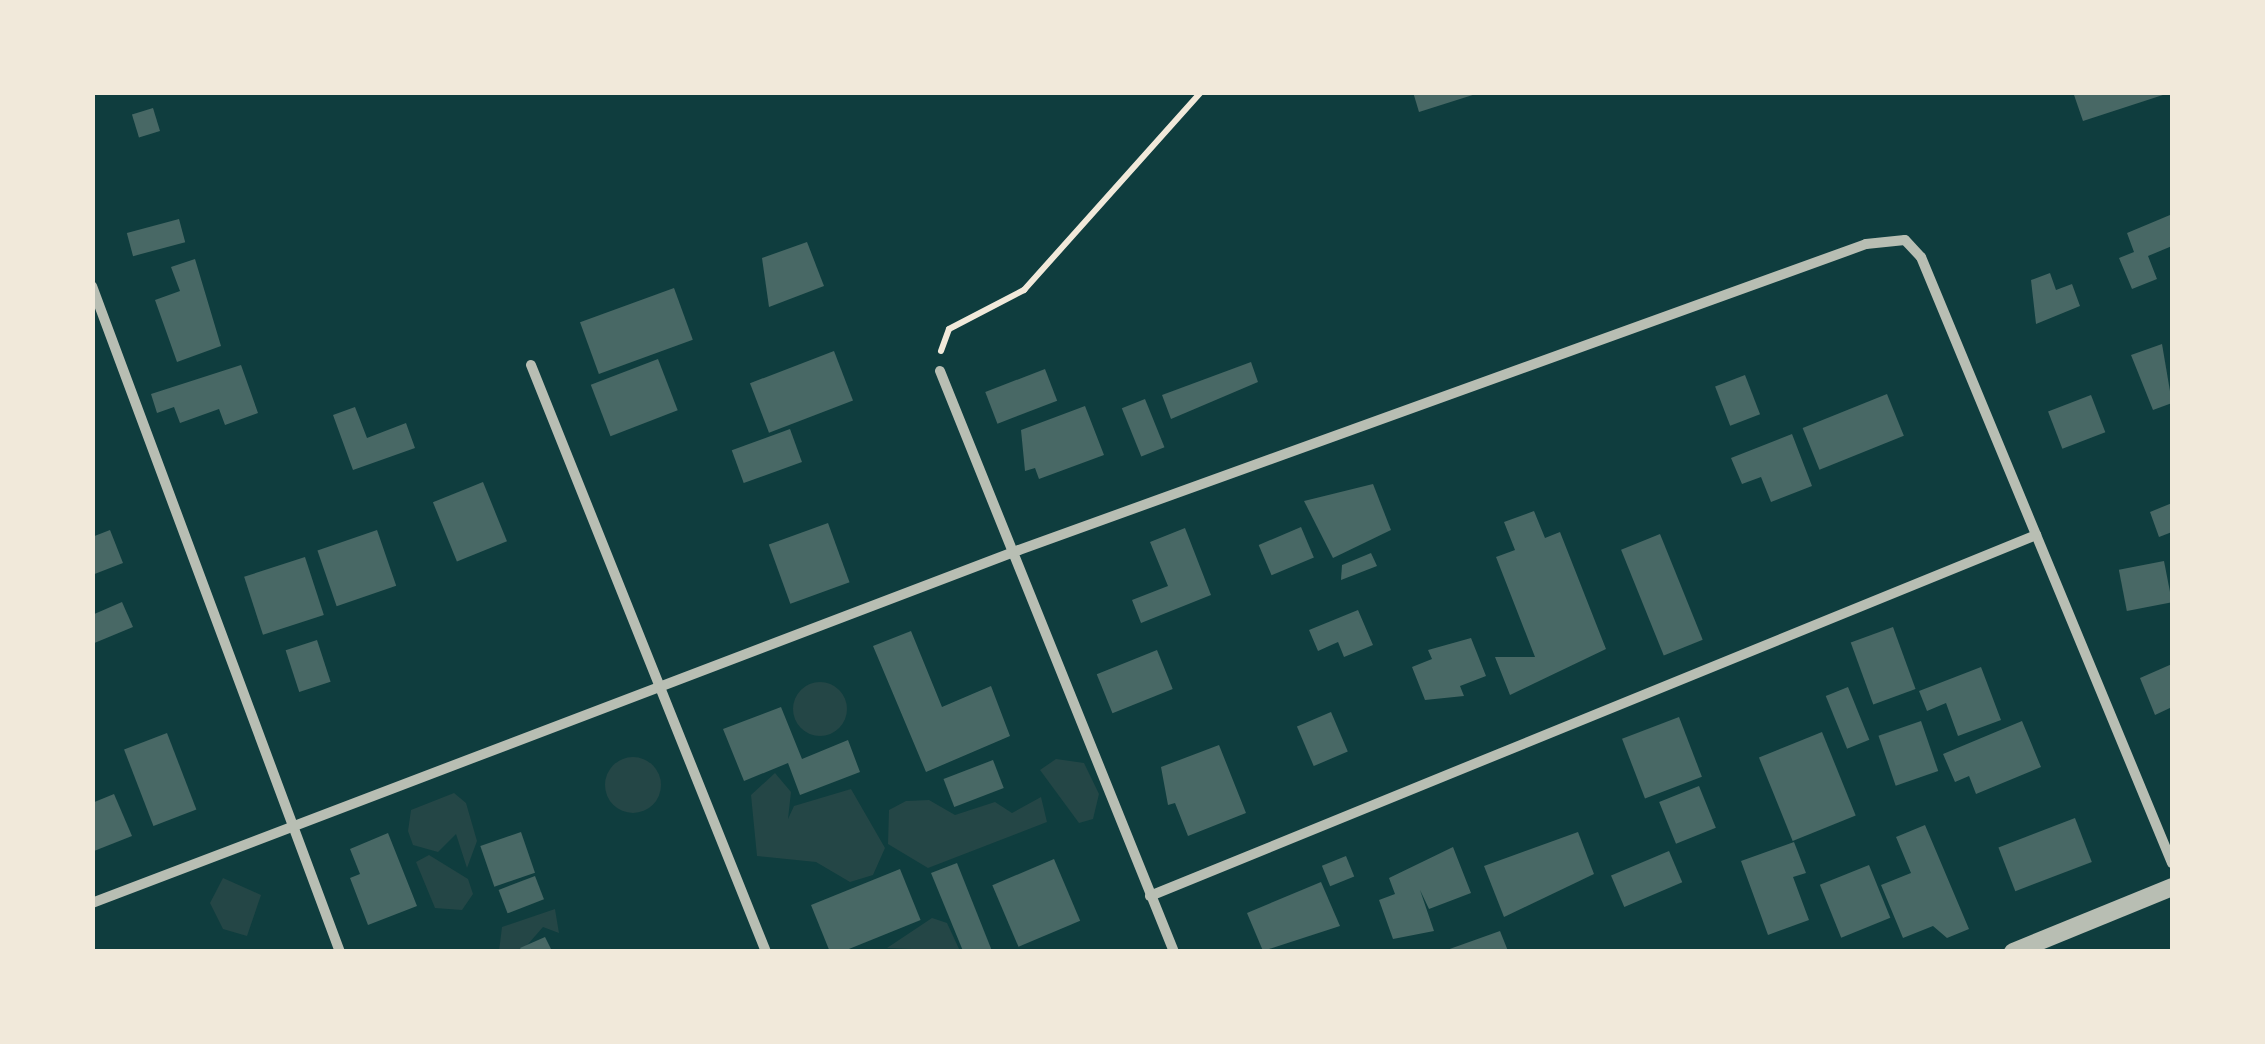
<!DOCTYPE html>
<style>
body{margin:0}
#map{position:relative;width:2265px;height:1044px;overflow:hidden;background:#0f3d3e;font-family:Ubuntu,sans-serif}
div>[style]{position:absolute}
.green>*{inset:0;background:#244646}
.round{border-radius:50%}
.building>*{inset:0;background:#486865;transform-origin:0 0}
.path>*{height:6px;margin:-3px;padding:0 3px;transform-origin:3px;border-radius:3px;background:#f1e9da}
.minor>*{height:10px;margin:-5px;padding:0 5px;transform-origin:5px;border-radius:5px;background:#b8beb3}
.tertiary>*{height:18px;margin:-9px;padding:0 9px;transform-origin:9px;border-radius:9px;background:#b8beb3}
span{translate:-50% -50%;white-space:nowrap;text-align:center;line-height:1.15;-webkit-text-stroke:10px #f1e9da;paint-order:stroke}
.frame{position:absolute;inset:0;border:95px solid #f1e9da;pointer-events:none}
</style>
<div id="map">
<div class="green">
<i class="round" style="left:793px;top:682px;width:54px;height:54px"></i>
<i class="round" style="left:605px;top:757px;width:56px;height:56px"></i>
<i style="clip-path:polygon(1056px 759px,1084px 763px,1099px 794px,1093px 819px,1079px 823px,1040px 770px)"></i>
<i style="clip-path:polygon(775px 773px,791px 792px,788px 819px,794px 806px,851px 789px,885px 848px,873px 875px,850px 882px,816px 862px,757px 856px,751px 795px)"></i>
<i style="clip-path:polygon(454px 793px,466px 803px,477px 841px,467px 868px,456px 834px,438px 852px,413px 845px,408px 831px,411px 810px)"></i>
<i style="clip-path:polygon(1041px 797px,1047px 822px,928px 868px,888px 844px,889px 810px,906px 801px,929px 800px,955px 815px,995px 802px,1012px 813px)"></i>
<i style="clip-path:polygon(429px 855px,468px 879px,473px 894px,462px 910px,435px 908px,416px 862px)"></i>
<i style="clip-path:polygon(223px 878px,261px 895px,247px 936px,223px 929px,210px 903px)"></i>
<i style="clip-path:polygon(555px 909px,559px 933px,543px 927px,522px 951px,499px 951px,502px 927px)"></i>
<i style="clip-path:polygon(932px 918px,947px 923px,960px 951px,887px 948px)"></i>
</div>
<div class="building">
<i style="clip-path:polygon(1413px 92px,1479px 92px,1479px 93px,1419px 112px)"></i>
<i style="clip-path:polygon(2073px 92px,2169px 92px,2169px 93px,2083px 121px)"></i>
<i style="left:153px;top:108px;width:24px;height:22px;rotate:73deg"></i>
<i style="clip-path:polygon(2170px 215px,2172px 246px,2148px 256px,2157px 279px,2132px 289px,2119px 258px,2134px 252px,2127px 233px)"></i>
<i style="left:179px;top:219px;width:24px;height:54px;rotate:75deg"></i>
<i style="clip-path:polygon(807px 242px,824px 286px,769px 307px,762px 258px)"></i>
<i style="clip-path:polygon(195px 259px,221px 346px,177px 362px,155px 300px,180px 291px,171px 267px)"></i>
<i style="clip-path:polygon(2050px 273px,2056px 290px,2072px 284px,2080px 306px,2036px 324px,2031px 280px)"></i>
<i style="left:674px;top:288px;width:55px;height:100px;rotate:70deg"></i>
<i style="clip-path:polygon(2162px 344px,2172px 403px,2153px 410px,2131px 355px)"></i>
<i style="left:834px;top:351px;width:53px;height:90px;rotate:69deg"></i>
<i style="left:658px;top:359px;width:55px;height:72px;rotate:69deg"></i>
<i style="clip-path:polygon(1251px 362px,1258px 382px,1171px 419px,1162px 395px)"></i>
<i style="clip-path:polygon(241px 365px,258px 413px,225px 425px,219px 409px,180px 423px,174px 407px,157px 413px,151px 394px)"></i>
<i style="left:1045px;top:369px;width:34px;height:64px;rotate:69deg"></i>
<i style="left:1745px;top:375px;width:42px;height:32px;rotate:69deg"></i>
<i style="left:1887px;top:394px;width:45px;height:91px;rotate:68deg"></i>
<i style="left:2091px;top:395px;width:40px;height:46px;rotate:69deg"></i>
<i style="left:1145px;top:399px;width:52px;height:25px;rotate:68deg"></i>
<i style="clip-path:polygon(1085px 406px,1104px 455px,1039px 479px,1035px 468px,1025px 471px,1021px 430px)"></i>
<i style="clip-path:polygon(355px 407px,367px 438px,406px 423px,415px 448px,353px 470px,333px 415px)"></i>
<i style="left:790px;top:429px;width:35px;height:62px;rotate:70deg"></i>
<i style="clip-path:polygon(1792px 434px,1812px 486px,1771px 502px,1761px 477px,1742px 484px,1731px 458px)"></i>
<i style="left:483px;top:482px;width:64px;height:54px;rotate:68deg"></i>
<i style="clip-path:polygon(1373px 484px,1391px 530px,1333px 558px,1304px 501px)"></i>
<i style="clip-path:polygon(2172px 503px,2172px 532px,2159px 537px,2150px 512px)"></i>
<i style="clip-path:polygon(1534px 511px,1545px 538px,1560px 532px,1606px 649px,1510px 695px,1495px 657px,1535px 657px,1496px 557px,1515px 550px,1504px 522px)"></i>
<i style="left:828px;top:523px;width:63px;height:63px;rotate:70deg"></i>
<i style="left:1301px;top:527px;width:33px;height:46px;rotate:67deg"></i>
<i style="clip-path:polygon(1185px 528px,1211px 595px,1141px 623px,1132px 600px,1168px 586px,1150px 542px)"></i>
<i style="clip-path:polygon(110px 530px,123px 563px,92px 575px,92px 537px)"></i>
<i style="left:377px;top:530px;width:59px;height:63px;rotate:71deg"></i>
<i style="left:1660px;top:534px;width:114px;height:42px;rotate:68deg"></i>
<i style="clip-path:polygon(1371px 553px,1377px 566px,1341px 580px,1342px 565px)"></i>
<i style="left:305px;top:557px;width:61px;height:64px;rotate:72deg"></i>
<i style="left:2164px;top:561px;width:42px;height:46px;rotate:79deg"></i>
<i style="clip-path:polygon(122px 602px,133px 627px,92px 644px,92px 615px)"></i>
<i style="clip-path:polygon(1358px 610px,1373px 645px,1344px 657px,1338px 642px,1318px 651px,1309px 630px)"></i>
<i style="left:1893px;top:627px;width:66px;height:45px;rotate:70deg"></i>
<i style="clip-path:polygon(911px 631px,942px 707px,991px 686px,1010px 736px,926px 772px,873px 646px)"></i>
<i style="clip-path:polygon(1471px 638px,1486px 676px,1460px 686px,1464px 696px,1425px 700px,1412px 667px,1432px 659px,1428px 650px)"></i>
<i style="left:317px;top:640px;width:44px;height:33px;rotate:72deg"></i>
<i style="left:1157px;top:650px;width:42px;height:65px;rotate:68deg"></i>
<i style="clip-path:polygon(2172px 664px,2172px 707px,2155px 715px,2140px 678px)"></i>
<i style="clip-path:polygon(1981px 667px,2001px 720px,1958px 736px,1946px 703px,1927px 711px,1919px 691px)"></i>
<i style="left:1848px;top:687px;width:57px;height:24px;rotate:68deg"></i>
<i style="clip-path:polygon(781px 707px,802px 759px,848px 740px,860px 772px,800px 795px,788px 763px,744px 781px,723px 729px)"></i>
<i style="left:1331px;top:712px;width:43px;height:37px;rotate:67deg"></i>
<i style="left:1679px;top:717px;width:64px;height:61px;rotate:69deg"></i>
<i style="left:1921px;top:721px;width:53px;height:45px;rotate:71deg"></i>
<i style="clip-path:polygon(2022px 721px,2041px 767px,1976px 794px,1969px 776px,1955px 782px,1943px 754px)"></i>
<i style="left:1822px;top:732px;width:90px;height:68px;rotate:68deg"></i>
<i style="left:167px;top:733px;width:82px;height:46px;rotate:69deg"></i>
<i style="clip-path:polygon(1219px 745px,1246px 813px,1188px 836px,1175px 803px,1168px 805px,1161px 767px)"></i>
<i style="left:993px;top:760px;width:30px;height:53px;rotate:69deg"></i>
<i style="left:1699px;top:786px;width:45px;height:43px;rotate:68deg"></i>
<i style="clip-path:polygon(114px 794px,132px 836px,94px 851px,92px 803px)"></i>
<i style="left:2075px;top:818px;width:47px;height:82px;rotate:69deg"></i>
<i style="clip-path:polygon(1925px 825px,1969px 929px,1947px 938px,1933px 926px,1903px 938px,1881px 885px,1911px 873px,1896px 837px)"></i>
<i style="left:521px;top:832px;width:43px;height:43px;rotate:71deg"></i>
<i style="clip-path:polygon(1578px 832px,1594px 874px,1504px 917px,1484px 866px)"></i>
<i style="clip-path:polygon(388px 833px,417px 906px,368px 925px,350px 878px,360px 874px,350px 849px)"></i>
<i style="clip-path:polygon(1794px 842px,1806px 873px,1793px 877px,1809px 920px,1768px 935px,1741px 861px)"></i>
<i style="clip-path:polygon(1453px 847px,1471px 893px,1429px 909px,1420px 890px,1434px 931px,1393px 939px,1379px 900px,1395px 894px,1389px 878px)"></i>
<i style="left:1669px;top:851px;width:34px;height:63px;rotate:67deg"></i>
<i style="left:1346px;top:856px;width:22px;height:26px;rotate:68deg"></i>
<i style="left:1054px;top:859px;width:67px;height:67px;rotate:67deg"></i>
<i style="clip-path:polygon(957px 863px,992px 951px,963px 951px,931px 873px)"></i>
<i style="left:1869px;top:865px;width:57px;height:53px;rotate:68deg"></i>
<i style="left:900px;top:869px;width:55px;height:96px;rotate:68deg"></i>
<i style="left:535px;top:876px;width:25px;height:39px;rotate:69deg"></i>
<i style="clip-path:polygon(1321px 882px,1340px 926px,1263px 951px,1247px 913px)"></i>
<i style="clip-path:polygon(1500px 931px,1508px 951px,1444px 951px)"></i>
<i style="clip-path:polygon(545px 937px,552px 951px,522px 951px,520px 948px)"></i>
</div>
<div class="path">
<i style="left:941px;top:351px;width:23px;rotate:-70deg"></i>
<i style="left:949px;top:329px;width:85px;rotate:-27.5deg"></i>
<i style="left:1024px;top:290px;width:266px;rotate:-48.2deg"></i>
</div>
<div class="minor">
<i style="left:92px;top:286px;width:711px;rotate:69.58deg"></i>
<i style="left:531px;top:365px;width:632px;rotate:68.18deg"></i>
<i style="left:940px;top:371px;width:626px;rotate:68.06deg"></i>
<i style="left:1150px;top:896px;width:957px;rotate:-22.17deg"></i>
<i style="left:92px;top:903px;width:992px;rotate:-20.85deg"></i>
<i style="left:1019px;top:550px;width:901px;rotate:-19.86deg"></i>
<i style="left:1866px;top:244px;width:39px;rotate:-6deg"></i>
<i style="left:1905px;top:240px;width:23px;rotate:47deg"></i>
<i style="left:1921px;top:257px;width:656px;rotate:67.5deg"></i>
</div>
<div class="tertiary">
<i style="left:2013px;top:952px;width:172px;rotate:-22.2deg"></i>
</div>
<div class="frame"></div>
</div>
